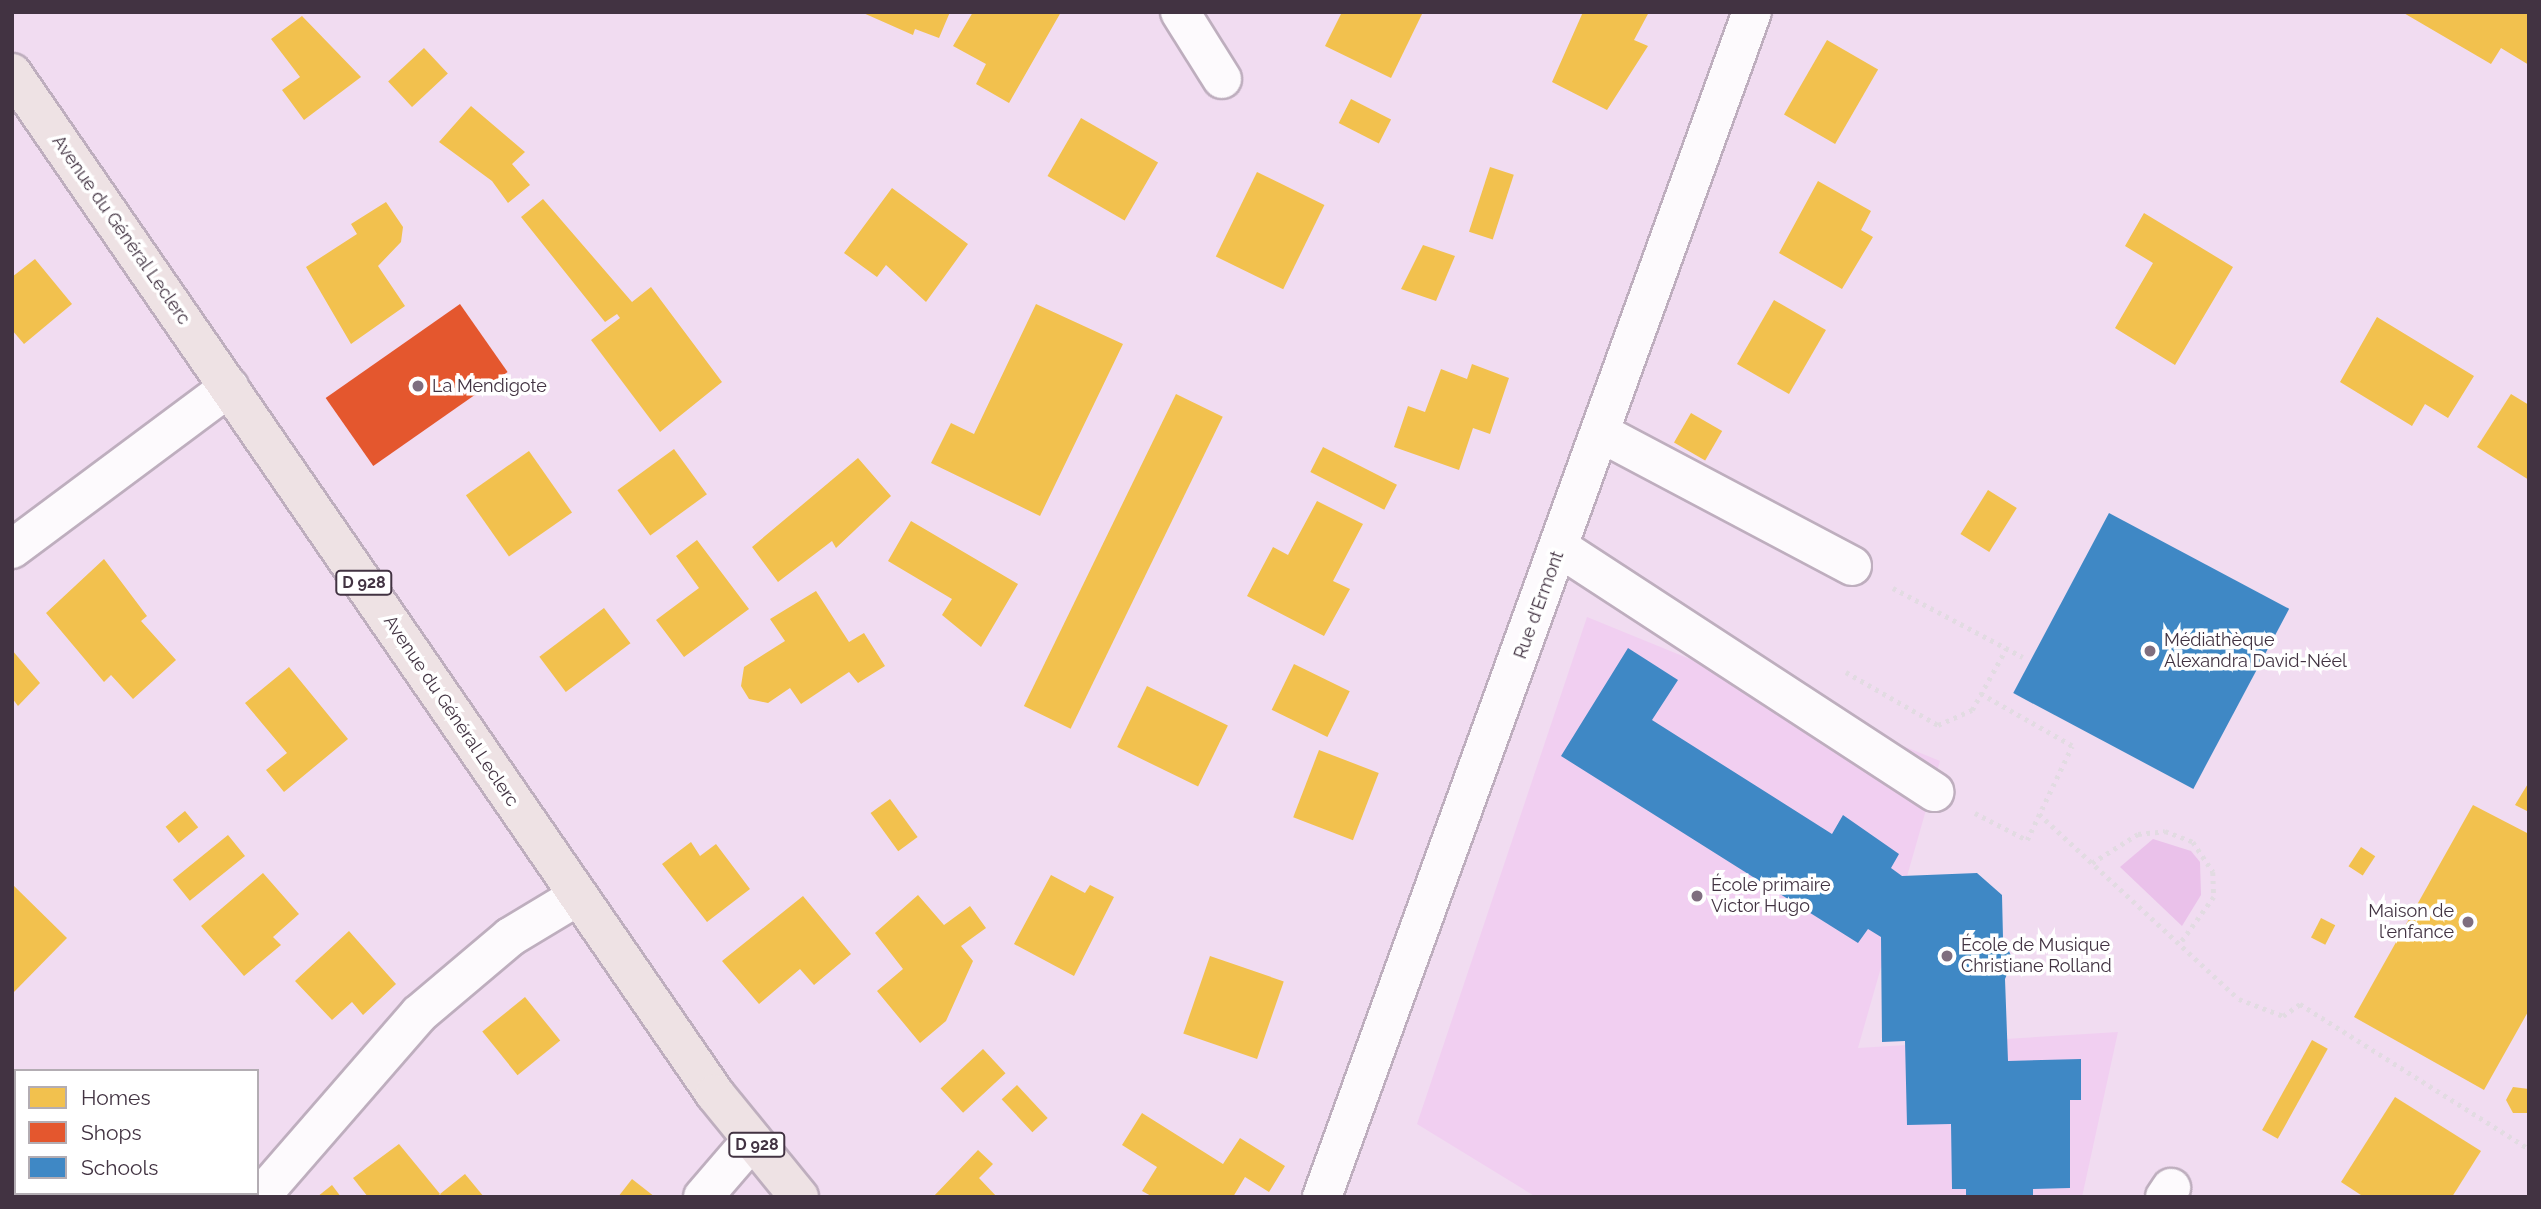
<!DOCTYPE html>
<meta charset="utf-8">
<style>
body{margin:0}
#map{position:relative;width:2541px;height:1209px;overflow:hidden;background:#f1dcf1;font-family:Raleway,sans-serif}
div>[style]{position:absolute}
.built>*{inset:0;background:#f1cff1}
.green>*{inset:0;background:#eac1ea}
.homes>*{inset:0;background:#f2c14e;transform-origin:0 0}
.shops>*{inset:0;background:#e4572e;transform-origin:0 0}
.schools>*{inset:0;background:#3f88c5;transform-origin:0 0}
.path>*{height:4.5px;margin-top:-2.25px;transform-origin:0;background:repeating-linear-gradient(90deg,#e2dbe2 0 3.5px,transparent 0 8.5px)}
.roads{filter:drop-shadow(2px 0 #beaebe) drop-shadow(-2px 0 #beaebe) drop-shadow(0 2px #beaebe) drop-shadow(0 -2px #beaebe)}
.minor>*{height:38px;margin:-19px;padding:0 19px;transform-origin:19px;border-radius:19px;background:#fdfafd}
.major>*{height:38px;margin:-19px;padding:0 19px;transform-origin:19px;border-radius:19px;background:#eee2e4}
.dots>*{width:19px;height:19px;translate:-50% -50%;box-sizing:border-box;border:4px solid #fff;border-radius:50%}
span{translate:-50% -50%;white-space:nowrap;text-align:center;line-height:1.15;-webkit-text-stroke:7px #fff;paint-order:stroke}
.shield-label span{padding:2px 5px;background:#fff;border:2px solid;border-radius:5px;-webkit-text-stroke-width:0}
.shield-label{font-size:16px;color:#423342;font-weight:700}
.street-label{font-size:18px;color:#423342}
.poi-label{font-size:18px;color:#423342}
.left{translate:0 -50%;text-align:left}
.right{translate:-100% -50%;text-align:right}
.frame{position:absolute;inset:0;border:14px solid #423342;pointer-events:none}
.legend{position:absolute;left:14px;top:1069px;width:245px;height:126px;box-sizing:border-box;background:#fff;border:2px solid #b3adb3;margin:0;padding:9px 12px;list-style:none;font-size:21px;color:#423342}
.legend li{display:flex;align-items:center;gap:14px;height:35px}
.legend b{width:35px;border:2px solid #b3adb3}
</style>
<div id="map">
<div class="built">
<i style="clip-path:polygon(1587px 617px,1940px 761px,1858px 1048px,2118px 1032px,2082px 1197px,1536px 1197px,1417px 1124px)"></i>
</div>
<div class="green">
<i style="clip-path:polygon(2153px 839px,2191px 851px,2200px 862px,2201px 895px,2182px 926px,2120px 867px)"></i>
</div>
<div class="homes">
<i style="clip-path:polygon(861px 12px,950px 12px,939px 38px,915px 29px,913px 35px)"></i>
<i style="clip-path:polygon(973px 12px,1061px 12px,1009px 103px,976px 84px,986px 64px,953px 46px)"></i>
<i style="clip-path:polygon(1342px 12px,1423px 12px,1391px 78px,1325px 46px)"></i>
<i style="clip-path:polygon(1583px 12px,1649px 12px,1634px 40px,1648px 46px,1607px 110px,1552px 82px)"></i>
<i style="clip-path:polygon(2402px 12px,2529px 12px,2529px 65px,2501px 48px,2491px 64px)"></i>
<i style="clip-path:polygon(302px 16px,361px 77px,304px 120px,282px 90px,300px 77px,271px 39px)"></i>
<i style="left:1827px;top:40px;width:59px;height:86px;rotate:30deg"></i>
<i style="left:424px;top:48px;width:35px;height:49px;rotate:47deg"></i>
<i style="left:1351px;top:99px;width:45px;height:27px;rotate:27deg"></i>
<i style="clip-path:polygon(471px 106px,525px 152px,512px 164px,530px 185px,508px 203px,492px 181px,439px 142px)"></i>
<i style="left:1081px;top:118px;width:89px;height:67px;rotate:30deg"></i>
<i style="left:1490px;top:167px;width:25px;height:68px;rotate:18deg"></i>
<i style="left:1257px;top:172px;width:75px;height:94px;rotate:26deg"></i>
<i style="clip-path:polygon(1818px 181px,1871px 211px,1861px 230px,1873px 237px,1842px 289px,1779px 253px)"></i>
<i style="clip-path:polygon(892px 188px,968px 244px,926px 302px,886px 265px,877px 277px,844px 253px)"></i>
<i style="clip-path:polygon(543px 199px,632px 302px,651px 287px,722px 382px,660px 432px,591px 340px,620px 318px,617px 314px,605px 322px,521px 217px)"></i>
<i style="clip-path:polygon(386px 202px,403px 227px,401px 242px,378px 266px,405px 306px,351px 344px,306px 267px,357px 234px,351px 224px)"></i>
<i style="clip-path:polygon(2144px 213px,2233px 267px,2175px 365px,2115px 328px,2153px 263px,2125px 246px)"></i>
<i style="clip-path:polygon(1423px 245px,1455px 256px,1436px 301px,1401px 289px)"></i>
<i style="clip-path:polygon(35px 259px,72px 304px,24px 344px,12px 330px,12px 277px)"></i>
<i style="left:1774px;top:300px;width:60px;height:74px;rotate:30deg"></i>
<i style="clip-path:polygon(1036px 304px,1123px 344px,1040px 516px,931px 463px,951px 423px,974px 434px)"></i>
<i style="clip-path:polygon(2377px 317px,2474px 376px,2448px 418px,2425px 404px,2412px 426px,2340px 382px)"></i>
<i style="clip-path:polygon(1472px 364px,1509px 378px,1490px 434px,1473px 428px,1459px 470px,1394px 447px,1408px 406px,1425px 412px,1441px 369px,1467px 379px)"></i>
<i style="left:1176px;top:394px;width:52px;height:347px;rotate:26deg"></i>
<i style="clip-path:polygon(2511px 394px,2529px 405px,2529px 480px,2477px 447px)"></i>
<i style="left:1691px;top:413px;width:36px;height:34px;rotate:30deg"></i>
<i style="left:1323px;top:447px;width:83px;height:28px;rotate:27deg"></i>
<i style="left:674px;top:449px;width:56px;height:70px;rotate:54deg"></i>
<i style="left:529px;top:451px;width:75px;height:77px;rotate:55deg"></i>
<i style="clip-path:polygon(858px 458px,891px 496px,836px 548px,832px 541px,778px 582px,752px 547px)"></i>
<i style="left:1988px;top:490px;width:34px;height:52px;rotate:32deg"></i>
<i style="clip-path:polygon(1317px 501px,1363px 524px,1333px 581px,1350px 589px,1324px 636px,1247px 596px,1273px 547px,1288px 555px)"></i>
<i style="clip-path:polygon(911px 521px,1018px 584px,981px 647px,942px 615px,952px 599px,888px 561px)"></i>
<i style="clip-path:polygon(697px 540px,749px 609px,684px 657px,656px 620px,699px 588px,676px 556px)"></i>
<i style="clip-path:polygon(104px 559px,147px 616px,141px 621px,176px 660px,133px 699px,111px 675px,104px 682px,46px 613px)"></i>
<i style="clip-path:polygon(816px 591px,849px 642px,864px 633px,885px 666px,858px 683px,849px 672px,801px 704px,790px 688px,768px 703px,749px 699px,741px 686px,744px 667px,785px 641px,770px 619px)"></i>
<i style="left:604px;top:608px;width:44px;height:81px;rotate:53deg"></i>
<i style="clip-path:polygon(12px 650px,40px 683px,18px 706px,12px 698px)"></i>
<i style="left:1294px;top:664px;width:62px;height:51px;rotate:26deg"></i>
<i style="clip-path:polygon(289px 667px,348px 739px,284px 792px,266px 770px,287px 753px,245px 703px)"></i>
<i style="left:1147px;top:686px;width:90px;height:68px;rotate:26deg"></i>
<i style="left:1319px;top:750px;width:64px;height:72px;rotate:21deg"></i>
<i style="clip-path:polygon(2529px 782px,2529px 812px,2515px 805px)"></i>
<i style="left:890px;top:799px;width:47px;height:24px;rotate:54deg"></i>
<i style="clip-path:polygon(2473px 805px,2529px 834px,2529px 1010px,2484px 1090px,2354px 1017px)"></i>
<i style="left:185px;top:811px;width:21px;height:25px;rotate:51deg"></i>
<i style="left:228px;top:835px;width:27px;height:71px;rotate:51deg"></i>
<i style="clip-path:polygon(691px 842px,700px 856px,716px 844px,750px 889px,707px 922px,662px 864px)"></i>
<i style="left:2361px;top:847px;width:17px;height:23px;rotate:33deg"></i>
<i style="clip-path:polygon(263px 873px,299px 914px,273px 937px,281px 945px,244px 976px,201px 926px)"></i>
<i style="clip-path:polygon(1051px 875px,1085px 893px,1090px 885px,1114px 897px,1074px 976px,1014px 944px)"></i>
<i style="clip-path:polygon(12px 884px,67px 938px,12px 994px)"></i>
<i style="clip-path:polygon(918px 895px,944px 925px,970px 906px,986px 928px,961px 946px,973px 961px,946px 1021px,920px 1043px,877px 991px,903px 969px,875px 933px)"></i>
<i style="clip-path:polygon(803px 896px,851px 954px,814px 985px,800px 969px,759px 1004px,722px 961px)"></i>
<i style="left:2321px;top:918px;width:16px;height:22px;rotate:27deg"></i>
<i style="clip-path:polygon(349px 931px,396px 984px,363px 1015px,352px 1002px,332px 1020px,295px 981px)"></i>
<i style="left:1210px;top:956px;width:78px;height:82px;rotate:19deg"></i>
<i style="left:525px;top:997px;width:56px;height:55px;rotate:51deg"></i>
<i style="left:2312px;top:1040px;width:18px;height:103px;rotate:29deg"></i>
<i style="left:983px;top:1049px;width:33px;height:58px;rotate:47deg"></i>
<i style="left:1017px;top:1085px;width:45px;height:21px;rotate:47deg"></i>
<i style="clip-path:polygon(2513px 1087px,2529px 1089px,2529px 1113px,2513px 1113px,2506px 1100px)"></i>
<i style="clip-path:polygon(2395px 1097px,2481px 1151px,2452px 1197px,2364px 1197px,2341px 1182px)"></i>
<i style="clip-path:polygon(1142px 1113px,1223px 1164px,1240px 1138px,1285px 1166px,1269px 1192px,1245px 1177px,1233px 1197px,1153px 1197px,1142px 1191px,1157px 1167px,1122px 1145px)"></i>
<i style="clip-path:polygon(399px 1144px,440px 1194px,437px 1197px,368px 1197px,353px 1178px)"></i>
<i style="clip-path:polygon(978px 1150px,993px 1164px,979px 1178px,997px 1197px,933px 1197px)"></i>
<i style="clip-path:polygon(465px 1174px,484px 1197px,442px 1197px,440px 1194px)"></i>
<i style="clip-path:polygon(632px 1179px,655px 1197px,618px 1197px)"></i>
<i style="clip-path:polygon(332px 1185px,341px 1197px,317px 1197px)"></i>
<i style="left:116px;top:1193px;width:59px;height:5px"></i>
</div>
<div class="shops">
<i style="left:460px;top:304px;width:83px;height:164px;rotate:55deg"></i>
</div>
<div class="schools">
<i style="left:2109px;top:513px;width:204px;height:204px;rotate:28deg"></i>
<i style="clip-path:polygon(1628px 648px,1678px 680px,1652px 720px,1832px 834px,1843px 815px,1899px 854px,1891px 868px,1902px 876px,1977px 873px,2002px 895px,2003px 938px,2013px 960px,2005px 979px,2008px 1061px,2081px 1059px,2081px 1100px,2070px 1100px,2070px 1188px,2033px 1189px,2033px 1197px,1966px 1197px,1966px 1189px,1952px 1189px,1951px 1124px,1907px 1125px,1905px 1041px,1882px 1042px,1881px 937px,1868px 929px,1858px 943px,1561px 756px)"></i>
</div>
<div class="path">
<i style="left:1893px;top:588px;width:147px;rotate:28deg"></i>
<i style="left:1846px;top:672px;width:106px;rotate:29.9deg"></i>
<i style="left:1938px;top:725px;width:37px;rotate:-24deg"></i>
<i style="left:1972px;top:710px;width:70px;rotate:-60.9deg"></i>
<i style="left:1975px;top:813px;width:59px;rotate:27.4deg"></i>
<i style="left:2027px;top:840px;width:104px;rotate:-64.4deg"></i>
<i style="left:2072px;top:746px;width:105px;rotate:-150.3deg"></i>
<i style="left:2039px;top:814px;width:272px;rotate:42.8deg"></i>
<i style="left:2239px;top:999px;width:47px;rotate:21.1deg"></i>
<i style="left:2283px;top:1016px;width:21px;rotate:-35deg"></i>
<i style="left:2300px;top:1004px;width:271px;rotate:32.3deg"></i>
<i style="left:2092px;top:863px;width:54px;rotate:-32.2deg"></i>
<i style="left:2138px;top:834px;width:27px;rotate:-6deg"></i>
<i style="left:2165px;top:831px;width:30px;rotate:21deg"></i>
<i style="left:2193px;top:842px;width:36px;rotate:56deg"></i>
<i style="left:2213px;top:872px;width:25px;rotate:88deg"></i>
<i style="left:2214px;top:897px;width:58px;rotate:125.9deg"></i>
</div>
<div class="roads">
<div class="minor">
<i style="left:1180px;top:12px;width:79px;rotate:57.9deg"></i>
<i style="left:1601px;top:433px;width:284px;rotate:27.9deg"></i>
<i style="left:1560px;top:548px;width:447px;rotate:33.1deg"></i>
<i style="left:12px;top:549px;width:271px;rotate:-36.7deg"></i>
<i style="left:260px;top:1197px;width:242px;rotate:-49deg"></i>
<i style="left:419px;top:1014px;width:119px;rotate:-40.2deg"></i>
<i style="left:510px;top:937px;width:79px;rotate:-31.1deg"></i>
<i style="left:703px;top:1197px;width:75px;rotate:-49.3deg"></i>
<i style="left:1322px;top:1197px;width:1261px;rotate:-70.06deg"></i>
<i style="left:2165px;top:1197px;width:11px;rotate:-56deg"></i>
</div>
<div class="major">
<i style="left:12px;top:73px;width:1240px;rotate:55.45deg"></i>
<i style="left:715px;top:1094px;width:133px;rotate:50.8deg"></i>
</div>
</div>
<div class="dots">
<i style="left:418px;top:386px;background:#7f6e7f"></i>
<i style="left:2150px;top:651px;background:#7f6e7f"></i>
<i style="left:1697px;top:896px;background:#7f6e7f"></i>
<i style="left:2468px;top:922px;background:#7f6e7f"></i>
<i style="left:1947px;top:956px;background:#7f6e7f"></i>
</div>
<div class="shield-label">
<span style="left:364px;top:583px">D 928</span>
<span style="left:757px;top:1145px">D 928</span>
</div>
<div class="street-label">
<span style="left:121px;top:230px;rotate:55deg">Avenue du Général Leclerc</span>
<span style="left:1539px;top:605px;rotate:-70deg">Rue d'Ermont</span>
<span style="left:451px;top:711px;rotate:56deg">Avenue du Général Leclerc</span>
</div>
<div class="poi-label">
<span class="left" style="left:432px;top:386px">La Mendigote</span>
<span class="left" style="left:2164px;top:651px">Médiathèque<br>Alexandra David-Néel</span>
<span class="left" style="left:1711px;top:896px">École primaire<br>Victor Hugo</span>
<span class="right" style="left:2454px;top:922px">Maison de<br>l'enfance</span>
<span class="left" style="left:1961px;top:956px">École de Musique<br>Christiane Rolland</span>
</div>
<div class="frame"></div>
<ul class="legend">
<li><b style="height:19px;background:#f2c14e"></b>Homes</li>
<li><b style="height:19px;background:#e4572e"></b>Shops</li>
<li><b style="height:19px;background:#3f88c5"></b>Schools</li>
</ul>
</div>
